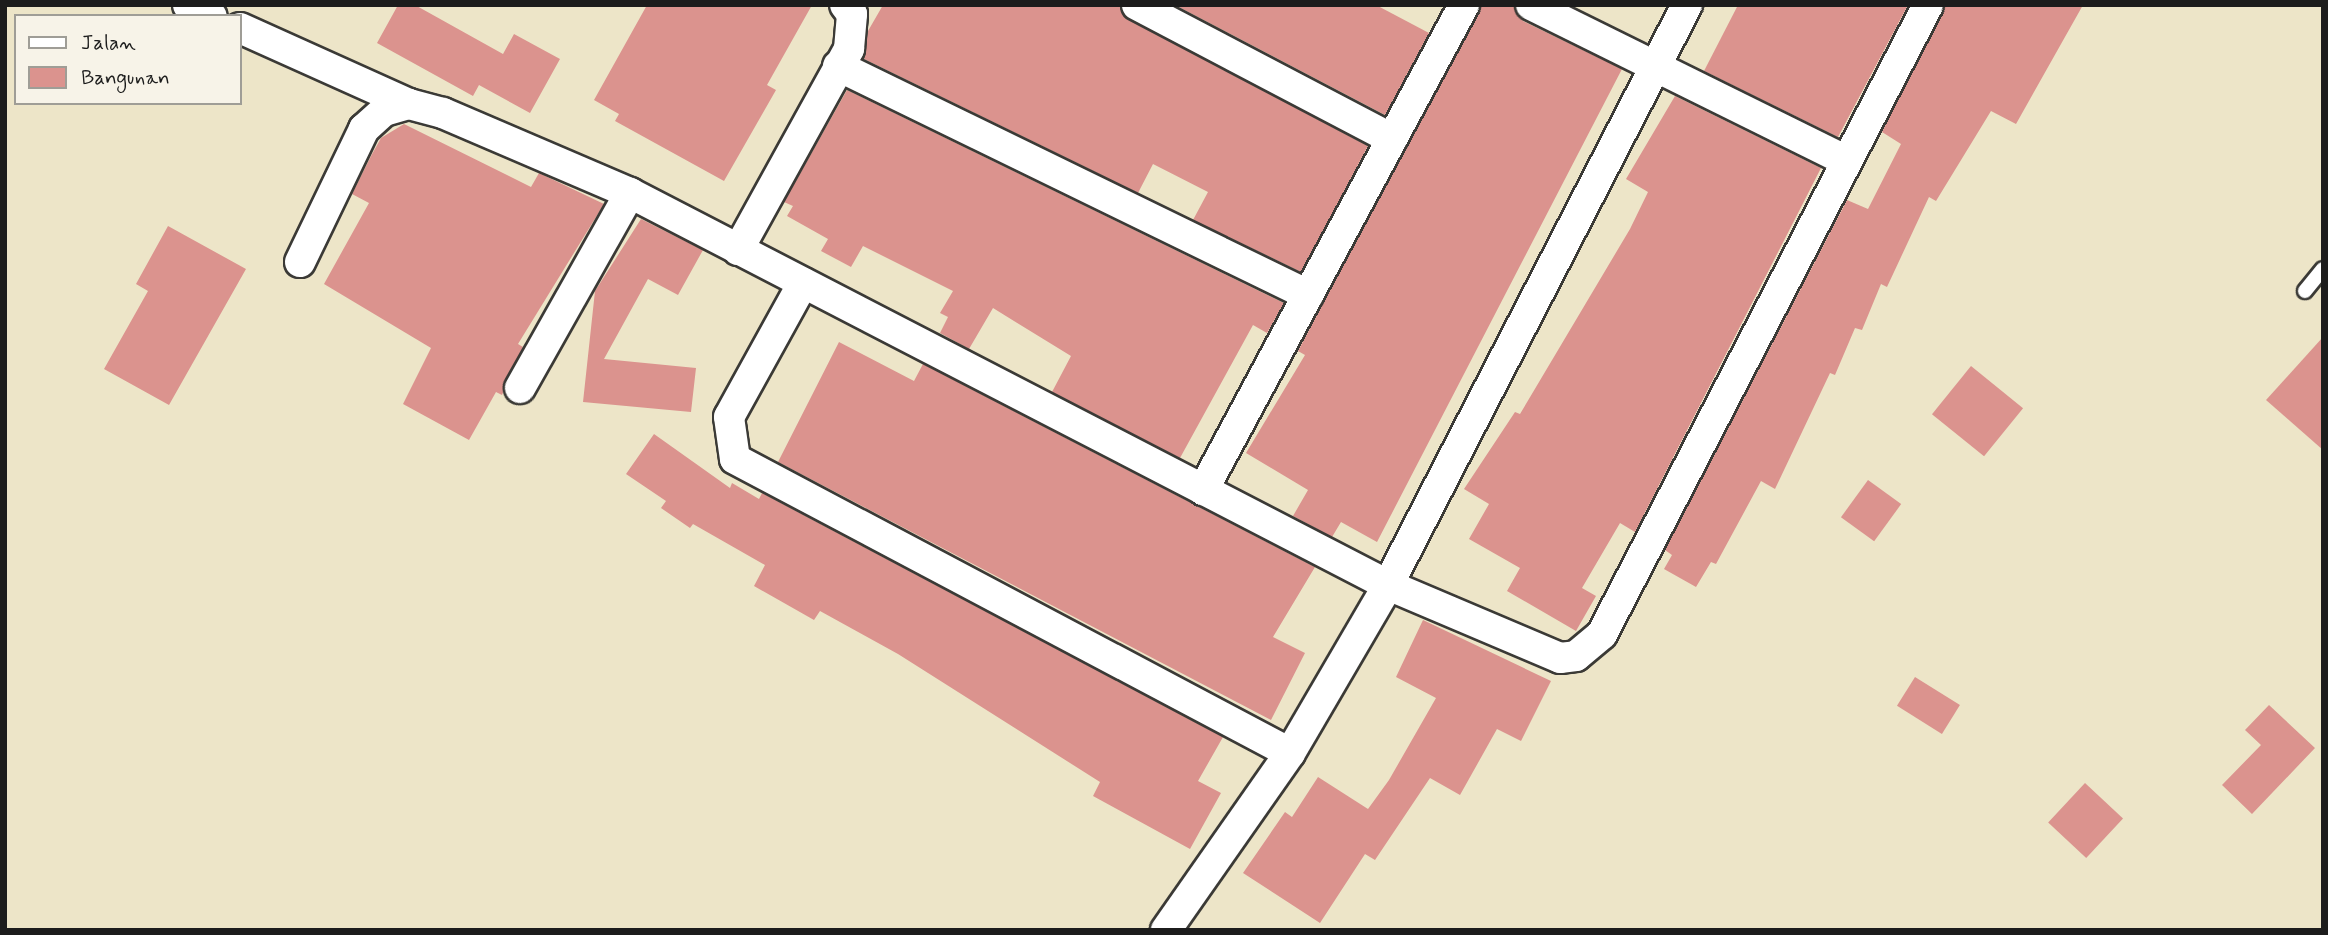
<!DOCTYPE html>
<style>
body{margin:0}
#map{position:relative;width:2328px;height:935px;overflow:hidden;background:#ede5c8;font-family:Mynerve,sans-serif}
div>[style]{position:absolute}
.building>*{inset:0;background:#db938e;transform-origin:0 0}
.roads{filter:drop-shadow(2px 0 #3b3a36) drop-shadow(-2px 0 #3b3a36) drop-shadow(0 2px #3b3a36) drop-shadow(0 -2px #3b3a36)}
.lane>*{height:14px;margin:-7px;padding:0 7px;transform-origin:7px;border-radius:7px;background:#fff}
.street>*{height:30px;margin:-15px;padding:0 15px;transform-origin:15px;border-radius:15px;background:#fff}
span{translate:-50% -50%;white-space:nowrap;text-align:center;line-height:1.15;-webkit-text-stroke:6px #f7f3e8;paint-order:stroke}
.frame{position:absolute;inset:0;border:7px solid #1c1c1c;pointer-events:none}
.legend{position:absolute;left:14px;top:14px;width:228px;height:91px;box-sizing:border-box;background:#f7f3e8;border:2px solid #9f9d96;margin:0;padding:9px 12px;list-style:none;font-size:21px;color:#1c1c1c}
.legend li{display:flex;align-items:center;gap:14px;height:35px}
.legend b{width:35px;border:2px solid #9f9d96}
</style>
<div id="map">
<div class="building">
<i style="clip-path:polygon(398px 5px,415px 5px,503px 54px,514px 34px,560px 59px,530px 113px,479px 85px,473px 96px,377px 43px)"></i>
<i style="clip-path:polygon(647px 5px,812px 5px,767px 85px,776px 90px,724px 181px,615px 121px,619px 114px,594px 100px)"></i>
<i style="clip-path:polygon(883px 5px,1120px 5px,1129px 20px,1368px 146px,1301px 272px,1193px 220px,1208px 192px,1153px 164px,1138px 193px,864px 59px,868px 31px)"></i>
<i style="clip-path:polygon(1175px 5px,1376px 5px,1429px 33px,1385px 115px)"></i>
<i style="clip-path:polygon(1481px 5px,1514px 5px,1523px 21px,1622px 69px,1377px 542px,1341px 522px,1332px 537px,1293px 516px,1308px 490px,1246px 453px,1305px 355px,1298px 351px)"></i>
<i style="clip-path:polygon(1738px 5px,1908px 5px,1838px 137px,1704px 71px)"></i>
<i style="clip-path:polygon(1945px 5px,2083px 5px,2016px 124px,1991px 111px,1936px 201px,1929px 197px,1887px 287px,1881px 284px,1862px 330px,1855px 328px,1835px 375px,1830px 373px,1775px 489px,1761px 481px,1716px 564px,1711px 562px,1696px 587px,1664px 569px,1672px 555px,1665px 550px,1847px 200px,1868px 209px,1901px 144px,1882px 132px)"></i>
<i style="clip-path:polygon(847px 90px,1284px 303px,1267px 333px,1253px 325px,1180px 458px,1052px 392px,1071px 356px,993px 308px,969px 349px,940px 333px,948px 317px,940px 313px,953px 291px,863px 246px,851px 267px,821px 251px,828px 239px,787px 216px,793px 206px,784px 202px)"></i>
<i style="clip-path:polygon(1675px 96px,1821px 168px,1635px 532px,1620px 523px,1582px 588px,1596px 596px,1576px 631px,1507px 591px,1520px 568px,1469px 539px,1489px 504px,1464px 489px,1515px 412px,1520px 414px,1630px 229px,1648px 192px,1626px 179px)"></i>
<i style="clip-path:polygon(404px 124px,531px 187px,539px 173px,604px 204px,518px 344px,523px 347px,502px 395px,496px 392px,469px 440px,403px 404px,431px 348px,324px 284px,369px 203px,352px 194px,371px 156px,381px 138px)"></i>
<i style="clip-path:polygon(641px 219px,703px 250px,678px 295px,648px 279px,604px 359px,696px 368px,691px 412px,583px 402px,595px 291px)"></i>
<i style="clip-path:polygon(168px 226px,246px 269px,169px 405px,104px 369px,148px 291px,136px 284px)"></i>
<i style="clip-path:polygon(2323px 337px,2323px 450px,2266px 400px)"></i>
<i style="clip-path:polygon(839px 342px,914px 381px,923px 364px,1315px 567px,1273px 637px,1305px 653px,1271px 720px,778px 462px)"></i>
<i style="left:1971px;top:366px;width:67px;height:62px;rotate:39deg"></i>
<i style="clip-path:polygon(654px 434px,730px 488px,732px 483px,759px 499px,762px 493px,1223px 737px,1198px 781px,1221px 793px,1190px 849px,1093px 796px,1100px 782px,898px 654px,820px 611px,814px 620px,754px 586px,765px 565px,693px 524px,690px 528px,661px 508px,666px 501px,626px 474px)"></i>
<i style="left:1868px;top:480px;width:41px;height:46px;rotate:36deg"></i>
<i style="clip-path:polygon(1423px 620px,1551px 681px,1521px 741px,1497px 729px,1460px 795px,1430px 778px,1375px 860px,1365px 854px,1320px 923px,1243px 873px,1285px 812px,1292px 817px,1318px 777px,1368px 809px,1389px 780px,1436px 698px,1396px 677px)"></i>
<i style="left:1915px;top:677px;width:53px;height:34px;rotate:32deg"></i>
<i style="clip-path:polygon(2269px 705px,2315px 748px,2252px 814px,2222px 785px,2261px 745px,2245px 730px)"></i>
<i style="left:2085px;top:783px;width:52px;height:54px;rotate:43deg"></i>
</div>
<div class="roads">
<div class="lane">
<i style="left:2305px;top:291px;width:28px;rotate:-51deg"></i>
</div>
<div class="street">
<i style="left:188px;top:5px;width:26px;rotate:25deg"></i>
<i style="left:1137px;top:5px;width:288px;rotate:27.7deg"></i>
<i style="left:1531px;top:5px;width:349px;rotate:26.3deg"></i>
<i style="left:240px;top:28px;width:185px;rotate:24.2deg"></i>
<i style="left:838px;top:66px;width:523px;rotate:25.98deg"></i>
<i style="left:738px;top:250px;width:230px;rotate:-61.1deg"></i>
<i style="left:849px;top:49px;width:35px;rotate:-85deg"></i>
<i style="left:852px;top:14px;width:11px;rotate:-128deg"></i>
<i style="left:300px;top:262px;width:148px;rotate:-64.3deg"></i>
<i style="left:364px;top:129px;width:27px;rotate:-42deg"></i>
<i style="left:384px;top:111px;width:26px;rotate:-16deg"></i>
<i style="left:409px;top:104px;width:35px;rotate:15deg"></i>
<i style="left:443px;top:113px;width:203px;rotate:23.2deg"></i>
<i style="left:630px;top:193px;width:853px;rotate:27.35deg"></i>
<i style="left:1388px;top:585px;width:187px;rotate:23deg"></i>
<i style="left:1560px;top:658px;width:16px;rotate:-7deg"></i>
<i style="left:1576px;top:656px;width:34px;rotate:-40deg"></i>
<i style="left:1602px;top:634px;width:708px;rotate:-62.6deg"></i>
<i style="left:803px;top:283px;width:153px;rotate:118.9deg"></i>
<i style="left:729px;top:417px;width:42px;rotate:81.9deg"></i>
<i style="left:735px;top:459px;width:628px;rotate:27.91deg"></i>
<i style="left:520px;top:388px;width:224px;rotate:-60.6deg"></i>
<i style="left:1203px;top:490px;width:551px;rotate:-61.71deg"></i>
<i style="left:1166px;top:930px;width:216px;rotate:-55deg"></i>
<i style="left:1290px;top:753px;width:194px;rotate:-59.7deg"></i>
<i style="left:1388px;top:585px;width:653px;rotate:-62.73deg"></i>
</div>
</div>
<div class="frame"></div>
<ul class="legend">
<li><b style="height:9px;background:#fff"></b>Jalan</li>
<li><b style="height:19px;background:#db938e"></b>Bangunan</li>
</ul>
</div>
